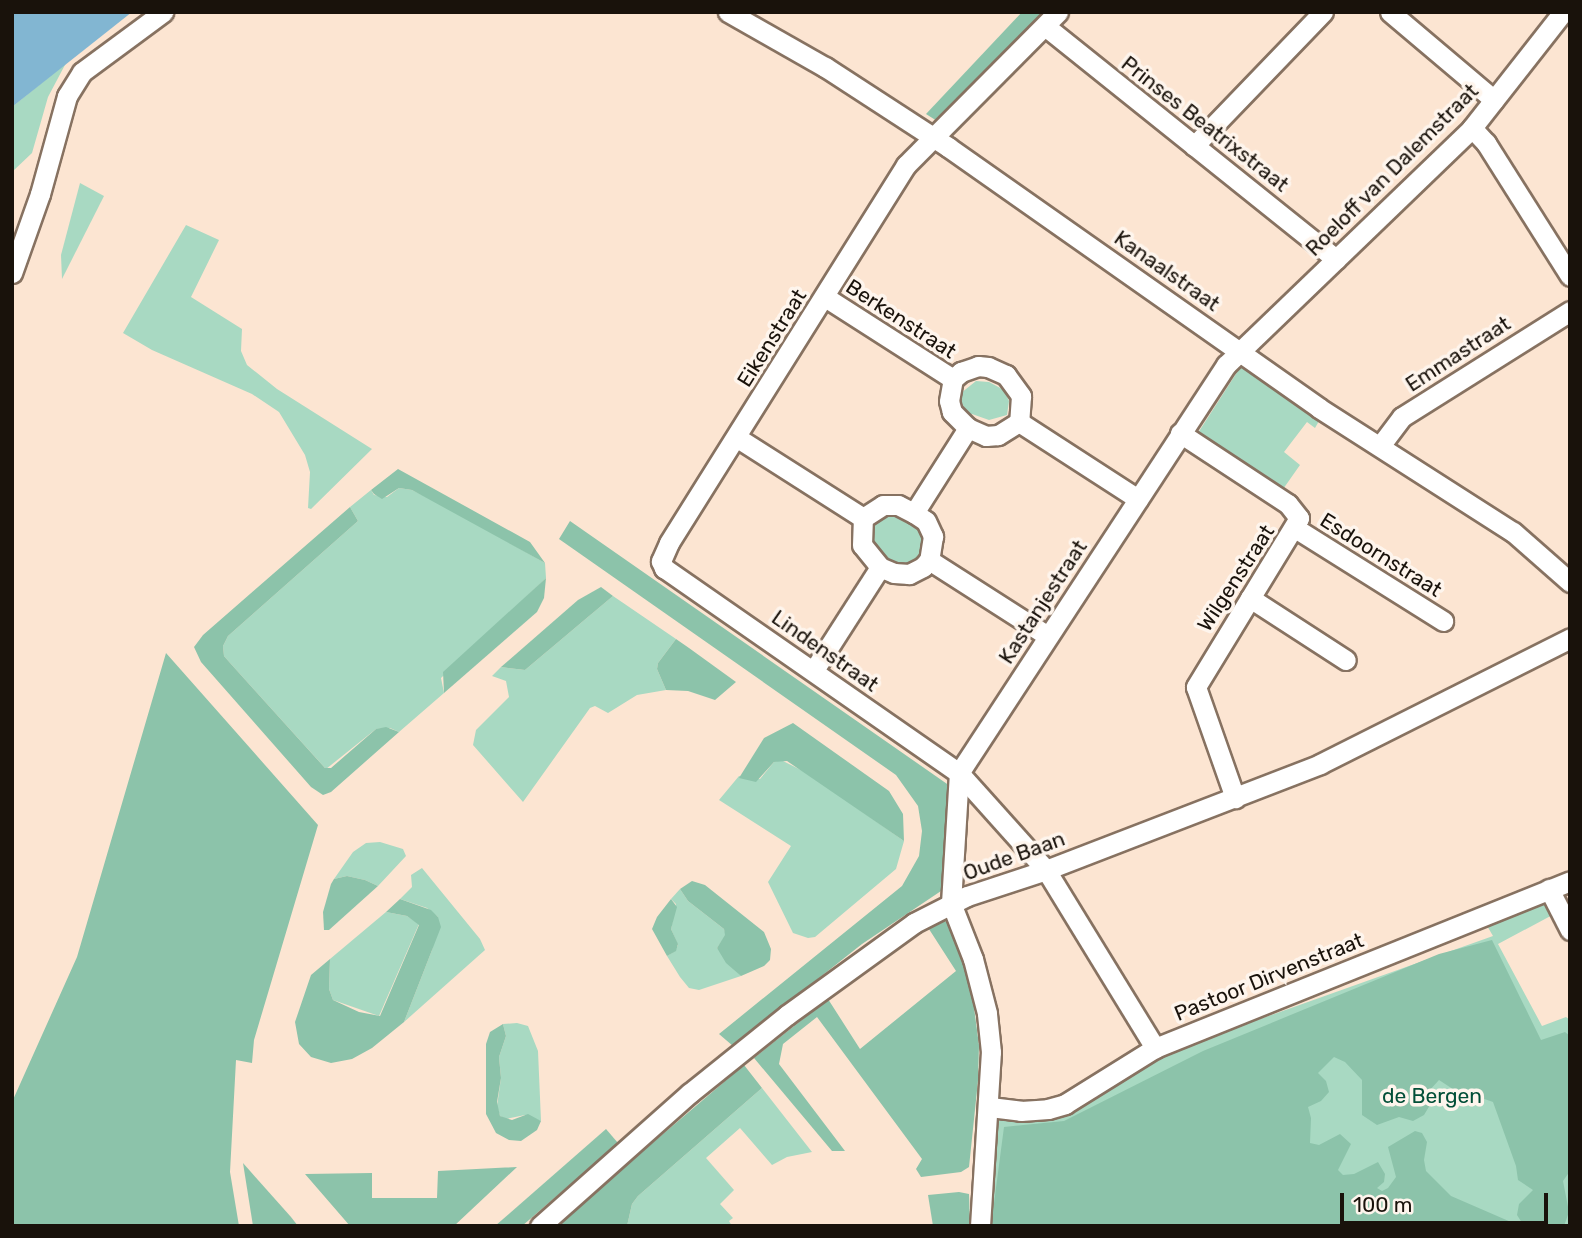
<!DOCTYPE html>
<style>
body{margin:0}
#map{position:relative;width:1582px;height:1238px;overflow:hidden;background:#fce5d2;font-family:Rubik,sans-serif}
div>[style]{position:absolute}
.green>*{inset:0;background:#a8d9c2}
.forest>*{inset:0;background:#8cc3aa}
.water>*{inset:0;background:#82b6d2}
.roads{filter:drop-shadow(2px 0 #877261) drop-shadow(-2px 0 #877261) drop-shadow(0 2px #877261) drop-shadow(0 -2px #877261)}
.minor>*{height:19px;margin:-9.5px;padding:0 9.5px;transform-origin:9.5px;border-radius:9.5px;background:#fff}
span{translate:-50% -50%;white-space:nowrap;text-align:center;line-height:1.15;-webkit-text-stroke:7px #fef5ed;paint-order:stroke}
.street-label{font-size:21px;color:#19120b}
.park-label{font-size:21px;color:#034f38}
.frame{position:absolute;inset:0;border:14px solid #19120b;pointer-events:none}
.scale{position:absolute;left:1340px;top:1193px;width:208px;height:32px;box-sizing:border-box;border:4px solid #19120b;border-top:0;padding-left:9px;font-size:21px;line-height:24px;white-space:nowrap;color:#19120b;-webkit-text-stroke:5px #fef5ed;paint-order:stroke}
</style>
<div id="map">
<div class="green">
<i style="clip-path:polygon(66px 63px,48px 97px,32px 153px,12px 172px,12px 107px)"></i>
<i style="clip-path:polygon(80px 183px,104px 196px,62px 279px,61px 255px)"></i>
<i style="clip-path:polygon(186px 225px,219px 240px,191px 297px,242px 329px,241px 351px,247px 365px,277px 389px,372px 449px,311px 509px,308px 508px,310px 472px,305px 455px,279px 412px,252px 394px,152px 350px,123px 333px)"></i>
<i style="clip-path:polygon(1241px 366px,1319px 421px,1315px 428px,1307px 422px,1284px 452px,1300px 465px,1281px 492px,1196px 436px)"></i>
<i style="clip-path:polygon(976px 381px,989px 382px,1004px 390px,1009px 401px,1007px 415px,989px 420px,972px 414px,970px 416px,962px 404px,961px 393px)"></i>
<i style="clip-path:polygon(399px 488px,412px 490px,443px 505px,545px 563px,546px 578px,441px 678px,444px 693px,399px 732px,390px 728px,376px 729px,326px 769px,231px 664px,224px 656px,223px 646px,228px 636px,358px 521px,350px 507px,371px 490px,374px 495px,387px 497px)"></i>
<i style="clip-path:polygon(884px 511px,912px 517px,928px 542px,916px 565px,891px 567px,866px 540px,867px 528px)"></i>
<i style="clip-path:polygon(613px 596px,676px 639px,658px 663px,657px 669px,666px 690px,637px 695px,608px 713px,595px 706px,590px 708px,523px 802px,473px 745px,476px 730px,509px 697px,506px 681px,492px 676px,501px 667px,525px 670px)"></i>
<i style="clip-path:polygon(781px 760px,807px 773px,904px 841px,896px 869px,815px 937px,808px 938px,793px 933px,768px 882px,791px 846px,719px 800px,739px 776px,760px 779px,774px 762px)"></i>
<i style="clip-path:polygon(380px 842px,403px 849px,406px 856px,378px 886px,365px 880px,347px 876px,334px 879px,353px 852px,366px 843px)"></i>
<i style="clip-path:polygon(422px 868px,480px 939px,485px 950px,404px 1022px,432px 950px,438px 917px,427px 908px,400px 899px,412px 887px,411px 875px)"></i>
<i style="clip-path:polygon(680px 889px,688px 901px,724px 929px,726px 935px,717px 948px,741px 976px,699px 990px,689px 988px,680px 977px,667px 956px,675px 951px,678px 945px,671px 929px,676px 904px,671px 899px)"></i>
<i style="clip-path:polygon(1549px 897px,1558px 912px,1498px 944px,1542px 1026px,1566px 1017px,1570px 1020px,1570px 1226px,988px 1226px,996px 1113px,1040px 1118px,1184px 1046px,1493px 936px,1486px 924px)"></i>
<i style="clip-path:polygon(386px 912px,407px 916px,419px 924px,379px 1016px,333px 1000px,329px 989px,330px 959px)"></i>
<i style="clip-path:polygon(517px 1023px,528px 1026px,538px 1051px,541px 1121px,525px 1115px,506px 1119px,500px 1116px,497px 1106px,501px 1078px,499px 1057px,506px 1036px,503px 1024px)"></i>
<i style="clip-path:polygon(762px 1088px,812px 1152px,787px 1157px,772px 1165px,740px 1128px,706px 1158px,734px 1190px,720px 1204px,733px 1218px,729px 1221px,732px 1226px,627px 1226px,632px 1204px,638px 1196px)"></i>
</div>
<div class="forest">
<i style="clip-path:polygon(1022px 12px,1045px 12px,937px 121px,926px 114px)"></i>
<i style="clip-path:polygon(398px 469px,530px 542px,545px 563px,412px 490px,399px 488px,382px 499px,374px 494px,371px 490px)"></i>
<i style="clip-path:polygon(350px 507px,358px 521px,228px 636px,223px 646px,224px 656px,231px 664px,325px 768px,331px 768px,376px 729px,386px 727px,399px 732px,331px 792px,323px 795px,311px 787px,201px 662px,194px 647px,203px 635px)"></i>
<i style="clip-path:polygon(570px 521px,950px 786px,941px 891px,862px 944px,733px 1046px,719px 1034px,902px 886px,919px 856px,922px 831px,918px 806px,896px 775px,559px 539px)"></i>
<i style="clip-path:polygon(546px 578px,544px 598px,537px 612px,444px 693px,443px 672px)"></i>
<i style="clip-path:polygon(601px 587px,613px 596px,525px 670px,501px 667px,578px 600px)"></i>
<i style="clip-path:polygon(676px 639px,689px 648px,736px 682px,715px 700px,688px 691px,666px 690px,657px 669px,658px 663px)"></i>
<i style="clip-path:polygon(166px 653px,318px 825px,254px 1040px,252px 1063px,236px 1060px,230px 1172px,239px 1226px,12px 1226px,12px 1102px,77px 957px)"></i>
<i style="clip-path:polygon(793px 723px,889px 791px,903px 814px,904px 841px,787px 761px,774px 762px,756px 782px,739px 778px,764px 738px)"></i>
<i style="clip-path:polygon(347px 876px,365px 880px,378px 886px,329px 930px,324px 930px,323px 912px,331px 884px,334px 879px)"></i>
<i style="clip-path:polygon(692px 881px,705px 885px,764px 932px,771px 949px,770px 960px,764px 966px,741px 976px,726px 963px,717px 948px,725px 935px,724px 929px,688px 901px,680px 889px)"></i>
<i style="clip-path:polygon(400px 899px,431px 910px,438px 917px,441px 927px,404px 1022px,372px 1048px,352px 1059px,331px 1063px,311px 1057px,299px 1044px,295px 1022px,311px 975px,330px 959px,329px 989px,333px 1000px,359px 1012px,380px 1016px,419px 925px,407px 916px,386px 912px)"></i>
<i style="clip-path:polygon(671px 899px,677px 907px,671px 929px,678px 944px,676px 951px,667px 956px,652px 929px,657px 917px)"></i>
<i style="clip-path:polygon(942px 920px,949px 923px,959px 947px,973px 1000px,979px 1045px,978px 1081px,969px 1167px,961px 1172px,921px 1177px,916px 1169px,922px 1159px,817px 1017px,783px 1044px,779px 1064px,845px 1151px,832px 1151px,754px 1058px,828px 999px,860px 1049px,956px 971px,927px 926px)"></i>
<i style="clip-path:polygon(1492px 940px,1541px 1040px,1565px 1032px,1570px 1036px,1570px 1171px,1563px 1181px,1569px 1212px,1564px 1226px,1524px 1226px,1517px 1215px,1519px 1204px,1533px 1190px,1518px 1180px,1516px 1166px,1493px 1102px,1476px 1096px,1465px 1097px,1439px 1080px,1428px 1092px,1430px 1105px,1424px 1115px,1413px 1121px,1399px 1117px,1377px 1125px,1362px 1115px,1362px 1080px,1345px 1062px,1334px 1057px,1318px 1073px,1326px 1081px,1329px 1092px,1321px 1101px,1308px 1107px,1311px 1118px,1310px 1143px,1319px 1145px,1340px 1134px,1351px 1144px,1338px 1170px,1343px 1175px,1354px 1174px,1378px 1162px,1385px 1174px,1384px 1182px,1377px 1188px,1382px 1191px,1388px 1188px,1396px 1177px,1388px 1147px,1415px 1131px,1422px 1133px,1427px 1142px,1424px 1160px,1426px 1171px,1451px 1196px,1511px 1222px,1512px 1226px,991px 1226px,1004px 1127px,1064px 1121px,1203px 1051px,1439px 954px)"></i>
<i style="clip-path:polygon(503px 1024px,506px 1036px,499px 1057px,501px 1078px,497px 1102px,500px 1116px,512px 1120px,528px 1114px,541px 1121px,537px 1130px,521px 1141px,509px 1140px,496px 1133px,486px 1114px,486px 1044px,490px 1032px)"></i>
<i style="clip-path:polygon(744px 1065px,762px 1088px,638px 1196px,632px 1204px,627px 1226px,555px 1226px)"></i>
<i style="clip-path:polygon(606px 1129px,618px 1143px,522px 1226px,495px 1226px)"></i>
<i style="clip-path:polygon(243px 1163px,291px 1217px,298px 1226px,253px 1226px)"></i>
<i style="clip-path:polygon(517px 1167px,454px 1226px,350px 1226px,305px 1174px,372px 1173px,372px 1198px,437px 1198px,438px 1171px)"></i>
<i style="clip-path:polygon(959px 1192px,969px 1194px,970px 1226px,933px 1226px,928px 1195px)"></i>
</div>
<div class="water">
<i style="clip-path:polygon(12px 12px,132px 12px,12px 107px)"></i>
</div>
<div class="roads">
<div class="minor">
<i style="left:728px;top:12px;width:112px;rotate:29.6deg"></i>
<i style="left:825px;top:67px;width:147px;rotate:33deg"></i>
<i style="left:948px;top:147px;width:454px;rotate:35.1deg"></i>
<i style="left:1319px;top:408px;width:230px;rotate:32.6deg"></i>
<i style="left:1513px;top:532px;width:76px;rotate:41.3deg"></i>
<i style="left:1058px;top:12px;width:216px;rotate:134.8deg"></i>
<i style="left:906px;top:165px;width:446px;rotate:122.1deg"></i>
<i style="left:669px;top:543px;width:20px;rotate:114deg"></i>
<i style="left:661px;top:561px;width:8px;rotate:67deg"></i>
<i style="left:664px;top:568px;width:359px;rotate:34.8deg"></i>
<i style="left:959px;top:773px;width:130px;rotate:48.1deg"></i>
<i style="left:1046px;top:870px;width:209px;rotate:58.5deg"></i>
<i style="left:1390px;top:12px;width:136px;rotate:40.2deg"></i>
<i style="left:1045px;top:26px;width:373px;rotate:38.7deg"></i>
<i style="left:1472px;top:128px;width:21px;rotate:47deg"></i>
<i style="left:1486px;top:143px;width:157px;rotate:57.7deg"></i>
<i style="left:1194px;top:146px;width:186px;rotate:-46.1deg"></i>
<i style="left:12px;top:273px;width:84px;rotate:-70.5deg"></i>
<i style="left:40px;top:194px;width:102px;rotate:-74.6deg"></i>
<i style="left:67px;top:96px;width:28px;rotate:-58deg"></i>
<i style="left:82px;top:72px;width:101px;rotate:-36.5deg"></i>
<i style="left:825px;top:297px;width:152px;rotate:32.6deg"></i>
<i style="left:1019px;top:422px;width:25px;rotate:148deg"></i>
<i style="left:998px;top:435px;width:12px;rotate:175deg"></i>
<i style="left:986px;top:436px;width:20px;rotate:-156deg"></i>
<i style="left:968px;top:428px;width:23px;rotate:-135deg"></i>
<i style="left:952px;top:412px;width:11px;rotate:-105deg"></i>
<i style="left:949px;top:401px;width:22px;rotate:-80deg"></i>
<i style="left:953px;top:379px;width:11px;rotate:-41deg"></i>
<i style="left:961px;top:372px;width:18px;rotate:-19deg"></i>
<i style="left:978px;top:366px;width:10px;rotate:6deg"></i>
<i style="left:988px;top:367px;width:20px;rotate:24deg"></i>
<i style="left:1006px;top:375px;width:26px;rotate:54deg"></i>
<i style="left:1021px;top:396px;width:26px;rotate:94deg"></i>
<i style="left:1019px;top:422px;width:142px;rotate:32.9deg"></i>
<i style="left:1180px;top:433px;width:129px;rotate:33.3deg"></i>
<i style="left:1288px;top:504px;width:18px;rotate:52deg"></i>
<i style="left:1299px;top:518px;width:198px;rotate:121.4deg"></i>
<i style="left:1196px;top:687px;width:118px;rotate:70.6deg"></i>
<i style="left:736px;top:437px;width:151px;rotate:32.5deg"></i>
<i style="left:1380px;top:446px;width:36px;rotate:-53deg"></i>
<i style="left:1402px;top:417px;width:199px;rotate:-32.2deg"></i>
<i style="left:914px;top:513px;width:101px;rotate:-57.6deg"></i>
<i style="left:1295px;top:528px;width:175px;rotate:32.1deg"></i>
<i style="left:929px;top:560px;width:9px;rotate:131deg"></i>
<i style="left:923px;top:567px;width:16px;rotate:153deg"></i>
<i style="left:909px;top:574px;width:15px;rotate:-176deg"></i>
<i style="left:894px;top:573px;width:15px;rotate:-157deg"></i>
<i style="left:880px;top:567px;width:28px;rotate:-129deg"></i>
<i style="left:862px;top:545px;width:27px;rotate:-88deg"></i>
<i style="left:863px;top:518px;width:24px;rotate:-33deg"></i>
<i style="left:883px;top:505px;width:15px"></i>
<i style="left:898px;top:505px;width:18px;rotate:27deg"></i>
<i style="left:914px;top:513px;width:14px;rotate:34deg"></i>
<i style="left:926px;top:521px;width:17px;rotate:65deg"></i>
<i style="left:933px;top:536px;width:24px;rotate:99deg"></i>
<i style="left:929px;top:560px;width:141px;rotate:32.6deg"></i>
<i style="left:1250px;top:598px;width:114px;rotate:32.9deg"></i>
<i style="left:814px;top:670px;width:122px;rotate:-57.3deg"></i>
<i style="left:1549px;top:889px;width:46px;rotate:62.9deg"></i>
<i style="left:990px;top:1107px;width:31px;rotate:7deg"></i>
<i style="left:1021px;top:1111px;width:27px;rotate:-4deg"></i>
<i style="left:1048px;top:1109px;width:18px;rotate:-16deg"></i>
<i style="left:1065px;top:1104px;width:106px;rotate:-31.9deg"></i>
<i style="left:1155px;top:1048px;width:447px;rotate:-21.9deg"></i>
<i style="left:540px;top:1226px;width:200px;rotate:-41.6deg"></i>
<i style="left:690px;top:1093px;width:124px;rotate:-38.8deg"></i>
<i style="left:787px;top:1015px;width:157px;rotate:-35.9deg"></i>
<i style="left:914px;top:923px;width:59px;rotate:-27deg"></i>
<i style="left:967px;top:896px;width:83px;rotate:-18.2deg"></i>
<i style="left:1046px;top:870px;width:294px;rotate:-21.1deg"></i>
<i style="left:1320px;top:764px;width:280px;rotate:-26.7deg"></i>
<i style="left:980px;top:1226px;width:174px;rotate:-86.4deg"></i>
<i style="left:991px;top:1052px;width:39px;rotate:-96deg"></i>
<i style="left:987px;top:1013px;width:56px;rotate:-104.5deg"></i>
<i style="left:973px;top:959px;width:60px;rotate:-111.4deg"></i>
<i style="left:951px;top:903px;width:130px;rotate:-86.5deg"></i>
<i style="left:959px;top:773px;width:488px;rotate:-56.8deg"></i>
<i style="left:1226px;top:365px;width:342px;rotate:-43.9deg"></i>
<i style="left:1472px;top:128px;width:147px;rotate:-51.9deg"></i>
</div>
</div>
<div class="street-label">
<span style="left:1205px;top:124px;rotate:38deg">Prinses Beatrixstraat</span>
<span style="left:1392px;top:170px;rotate:-45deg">Roeloff van Dalemstraat</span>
<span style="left:1167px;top:271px;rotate:35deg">Kanaalstraat</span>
<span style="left:901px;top:319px;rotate:33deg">Berkenstraat</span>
<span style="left:772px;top:338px;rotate:-58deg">Eikenstraat</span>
<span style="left:1458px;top:354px;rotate:-33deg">Emmastraat</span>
<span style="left:1381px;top:555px;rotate:32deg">Esdoornstraat</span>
<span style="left:1236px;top:578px;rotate:-57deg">Wilgenstraat</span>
<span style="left:1043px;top:602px;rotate:-57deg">Kastanjestraat</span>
<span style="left:825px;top:651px;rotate:35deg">Lindenstraat</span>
<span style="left:1014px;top:856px;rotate:-20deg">Oude Baan</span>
<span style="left:1269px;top:977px;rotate:-22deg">Pastoor Dirvenstraat</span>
</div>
<div class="park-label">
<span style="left:1432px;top:1096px">de Bergen</span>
</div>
<div class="frame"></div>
<div class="scale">100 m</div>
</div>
